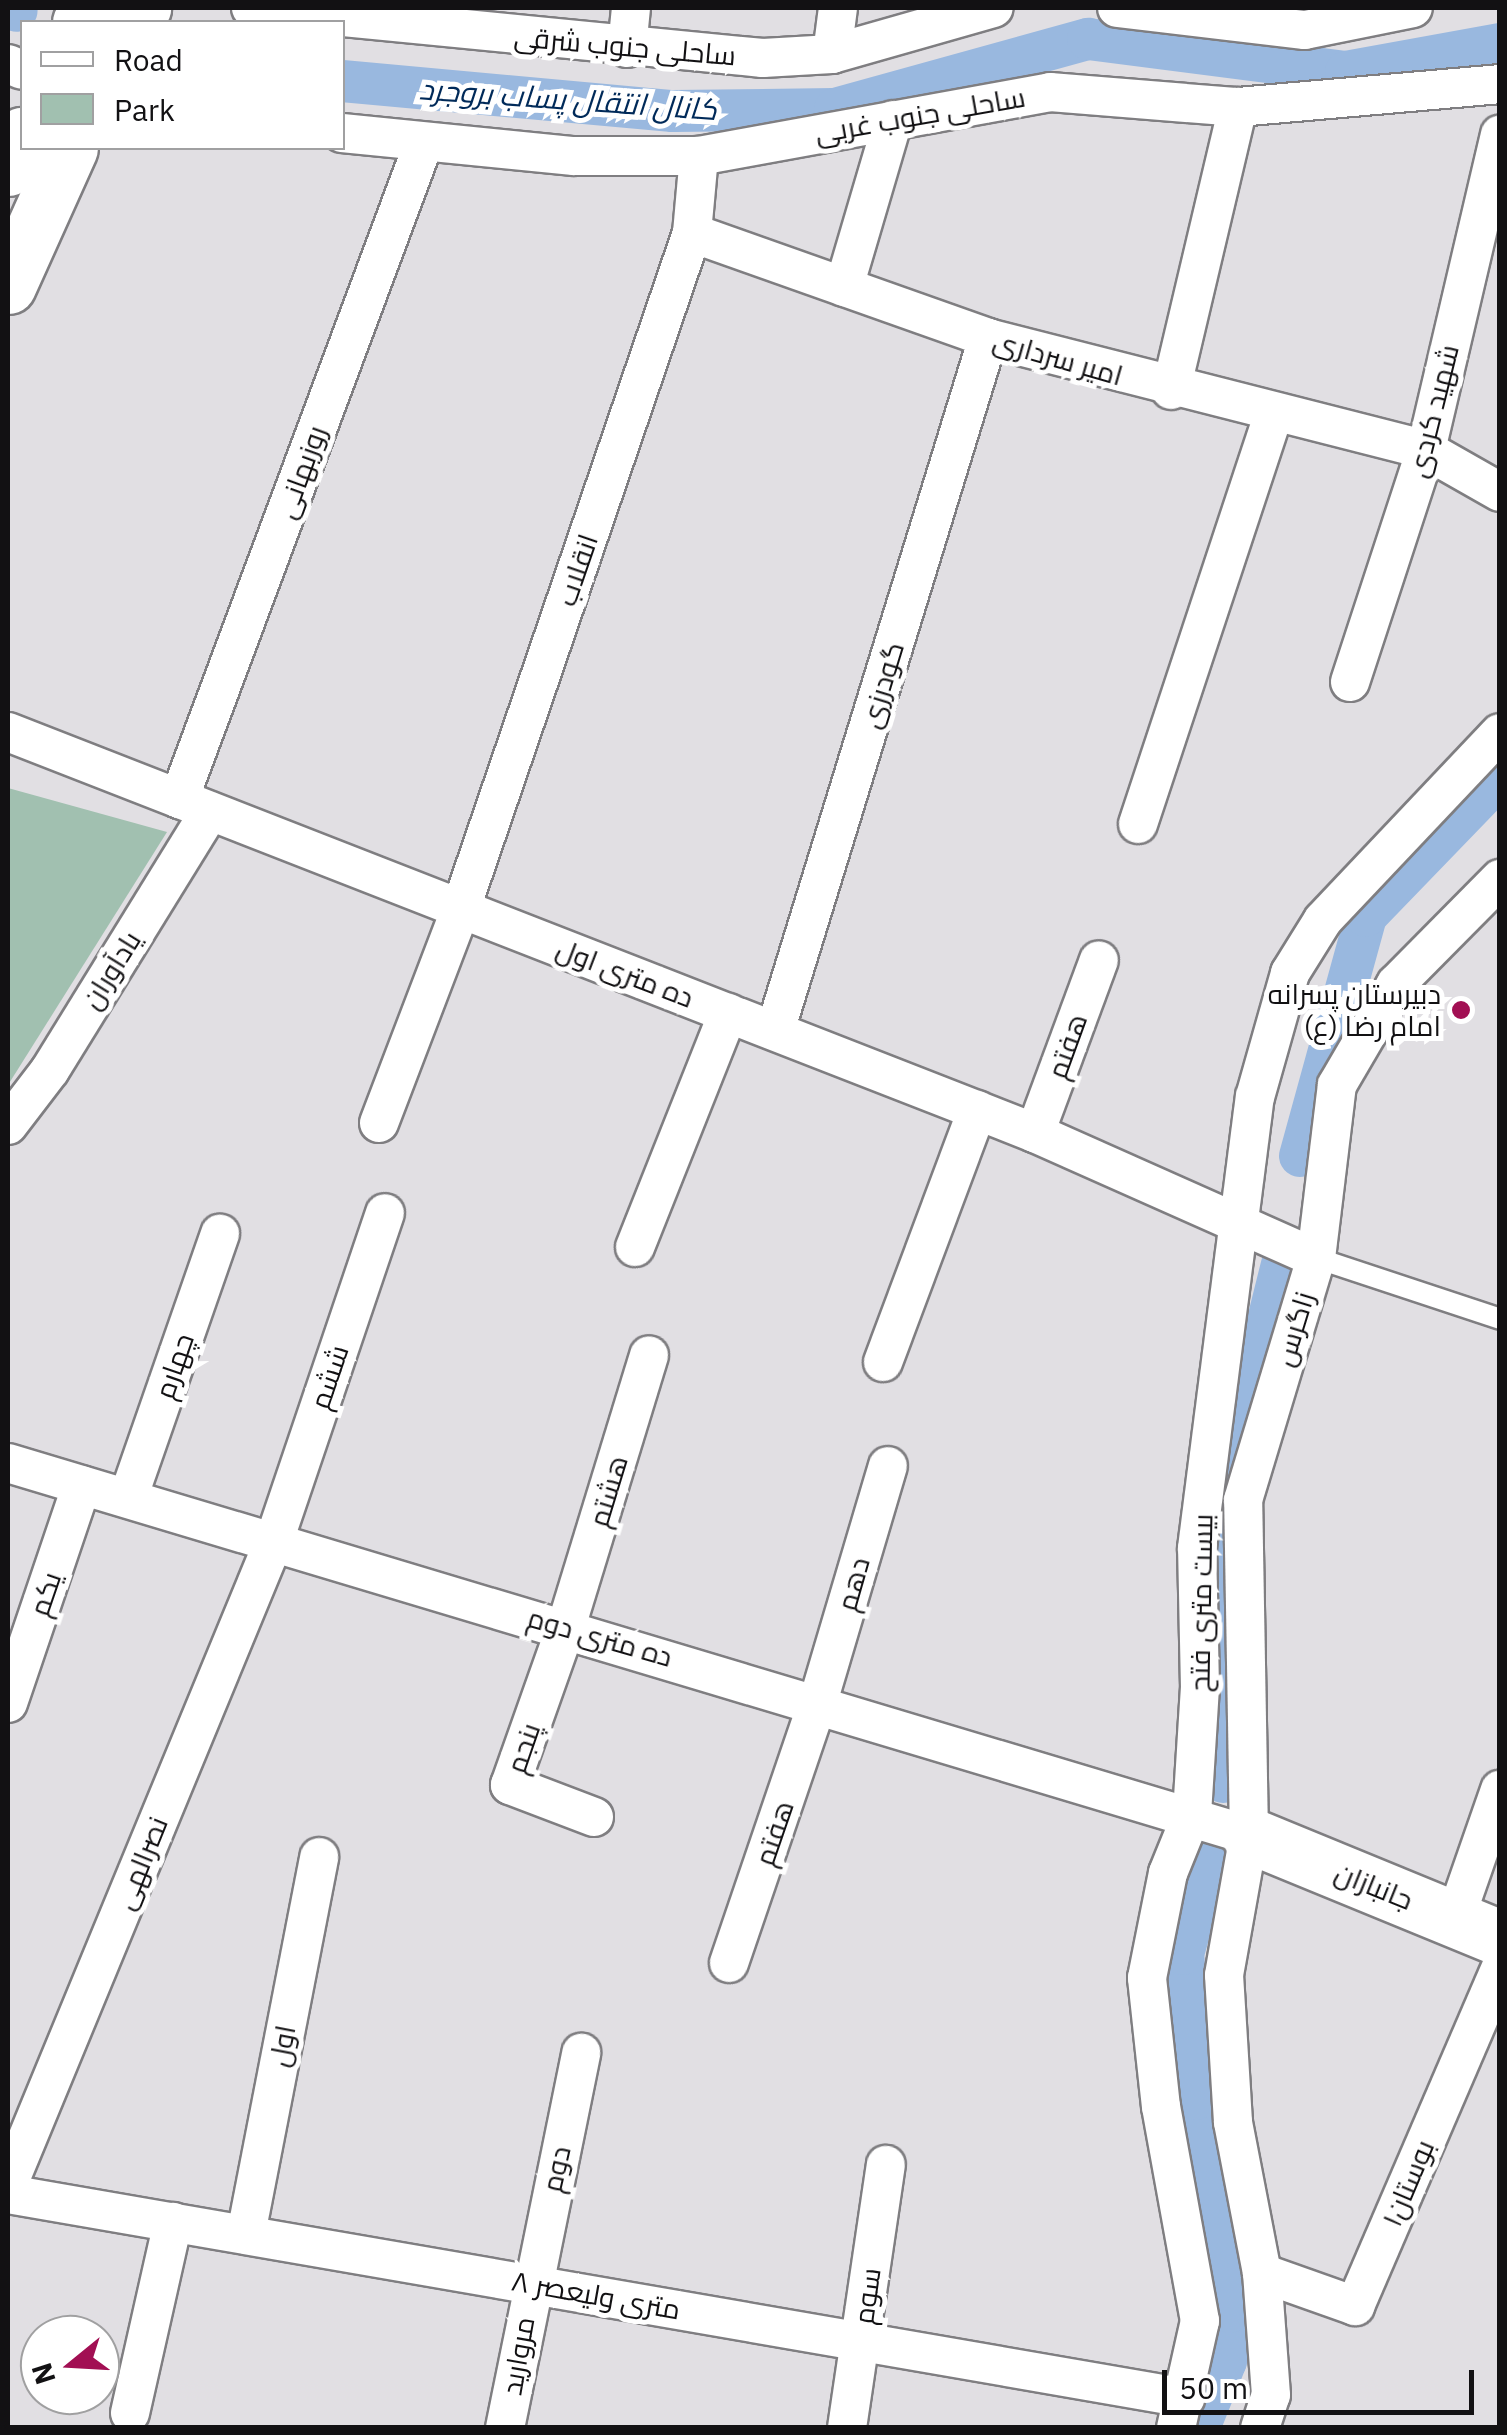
<!DOCTYPE html>
<meta charset="utf-8">
<style>
body{margin:0}
#map{position:relative;width:1507px;height:2435px;overflow:hidden;background:#e1dfe3;font-family:"IBM Plex Sans",Cairo,sans-serif}
div>[style]{position:absolute}
.green>*{inset:0;background:#a1c0b0}
.canal>*{height:42px;margin:-21px;padding:0 21px;transform-origin:21px;border-radius:21px;background:#99b8df}
.roads{filter:drop-shadow(2px 0 #7f7e81) drop-shadow(-2px 0 #7f7e81) drop-shadow(0 2px #7f7e81) drop-shadow(0 -2px #7f7e81)}
.lane>*{height:20px;margin:-10px;padding:0 10px;transform-origin:10px;border-radius:10px;background:#fff}
.street>*{height:38px;margin:-19px;padding:0 19px;transform-origin:19px;border-radius:19px;background:#fff}
.secondary>*{height:55px;margin:-27.5px;padding:0 27.5px;transform-origin:27.5px;border-radius:27.5px;background:#fff}
.dots>*{width:28px;height:28px;translate:-50% -50%;box-sizing:border-box;border:5px solid #fff;border-radius:50%}
span{translate:-50% -50%;white-space:nowrap;text-align:center;line-height:1.15;-webkit-text-stroke:10px #fff;paint-order:stroke}
.street-label{font-size:28px;color:#121113}
.poi-label{font-size:28px;color:#121113}
.right{translate:-100% -50%;text-align:right}
.water-label{font-size:30px;color:#002a59;font-style:italic}
.frame{position:absolute;inset:0;border:10px solid #121113;pointer-events:none}
.legend{position:absolute;left:20px;top:20px;width:325px;height:130px;box-sizing:border-box;background:#fff;border:2px solid #a0a0a1;margin:0;padding:12px 18px;list-style:none;font-size:30px;color:#121113}
.legend li{display:flex;align-items:center;gap:20px;height:50px}
.legend b{width:50px;border:2px solid #a0a0a1}
.north{position:absolute;left:20px;top:2315px;width:100px;height:100px;box-sizing:border-box;background:#fff;border:2px solid #a0a0a1;border-radius:50%;rotate:252deg;font-size:28px;font-weight:700;line-height:40px;text-align:center;color:#121113}
.north::after{content:'';display:block;margin:auto;width:35px;height:45px;background:#a20f53;clip-path:polygon(50% 0,100% 100%,50% 72%,0 100%)}
.scale{position:absolute;left:1162px;top:2370px;width:312px;height:45px;box-sizing:border-box;border:5px solid #121113;border-top:0;padding-left:12px;font-size:30px;line-height:35px;white-space:nowrap;color:#121113;-webkit-text-stroke:8px #fff;paint-order:stroke}
</style>
<div id="map">
<div class="green">
<i style="clip-path:polygon(8px 788px,167px 832px,8px 1085px)"></i>
</div>
<div class="canal">
<i style="left:8px;top:8px;width:9px;rotate:18deg"></i>
<i style="left:342px;top:81px;width:332px;rotate:5.2deg"></i>
<i style="left:673px;top:111px;width:162px;rotate:-0.7deg"></i>
<i style="left:835px;top:109px;width:263px;rotate:-15.5deg"></i>
<i style="left:1088px;top:39px;width:260px;rotate:7.3deg"></i>
<i style="left:1346px;top:72px;width:157px;rotate:-10.3deg"></i>
<i style="left:1300px;top:1156px;width:249px;rotate:-74.6deg"></i>
<i style="left:1366px;top:916px;width:193px;rotate:-46deg"></i>
<i style="left:1223px;top:1782px;width:261px;rotate:-91.1deg"></i>
<i style="left:1218px;top:1521px;width:264px;rotate:-76deg"></i>
<i style="left:1199px;top:2428px;width:72px;rotate:-68.1deg"></i>
<i style="left:1226px;top:2361px;width:49px;rotate:-85.3deg"></i>
<i style="left:1230px;top:2312px;width:216px;rotate:-99.1deg"></i>
<i style="left:1196px;top:2099px;width:146px;rotate:-95.1deg"></i>
<i style="left:1183px;top:1954px;width:96px;rotate:-74.2deg"></i>
</div>
<div class="roads">
<div class="lane">
<i style="left:1316px;top:1258px;width:194px;rotate:18.3deg"></i>
</div>
<div class="street">
<i style="left:251px;top:8px;width:514px;rotate:5.58deg"></i>
<i style="left:763px;top:58px;width:69px;rotate:-3.3deg"></i>
<i style="left:832px;top:54px;width:168px;rotate:-15.9deg"></i>
<i style="left:1117px;top:8px;width:189px;rotate:6.7deg"></i>
<i style="left:1305px;top:30px;width:110px;rotate:-11.5deg"></i>
<i style="left:627px;top:48px;width:40px;rotate:-84.3deg"></i>
<i style="left:832px;top:54px;width:46px;rotate:-82.6deg"></i>
<i style="left:8px;top:64px;width:15px;rotate:23deg"></i>
<i style="left:342px;top:133px;width:233px;rotate:5.7deg"></i>
<i style="left:574px;top:156px;width:125px"></i>
<i style="left:699px;top:156px;width:357px;rotate:-10.3deg"></i>
<i style="left:1050px;top:92px;width:189px;rotate:4.6deg"></i>
<i style="left:1238px;top:107px;width:263px;rotate:-5deg"></i>
<i style="left:699px;top:156px;width:77px;rotate:95.2deg"></i>
<i style="left:692px;top:233px;width:314px;rotate:19.5deg"></i>
<i style="left:988px;top:338px;width:452px;rotate:14.3deg"></i>
<i style="left:1426px;top:450px;width:85px;rotate:29.6deg"></i>
<i style="left:844px;top:287px;width:174px;rotate:-73.6deg"></i>
<i style="left:1171px;top:390px;width:291px;rotate:-76.7deg"></i>
<i style="left:1350px;top:682px;width:244px;rotate:-71.9deg"></i>
<i style="left:1426px;top:450px;width:324px;rotate:-76.8deg"></i>
<i style="left:8px;top:732px;width:1103px;rotate:21.33deg"></i>
<i style="left:1035px;top:1133px;width:308px;rotate:24deg"></i>
<i style="left:179px;top:799px;width:698px;rotate:-69.54deg"></i>
<i style="left:1138px;top:824px;width:431px;rotate:-71.7deg"></i>
<i style="left:775px;top:1031px;width:725px;rotate:-72.91deg"></i>
<i style="left:379px;top:1123px;width:230px;rotate:-69.1deg"></i>
<i style="left:461px;top:908px;width:713px;rotate:-71.11deg"></i>
<i style="left:8px;top:1125px;width:69px;rotate:-52.6deg"></i>
<i style="left:50px;top:1070px;width:304px;rotate:-58.3deg"></i>
<i style="left:1035px;top:1133px;width:184px;rotate:-69.7deg"></i>
<i style="left:635px;top:1247px;width:252px;rotate:-68.3deg"></i>
<i style="left:883px;top:1362px;width:269px;rotate:-69.5deg"></i>
<i style="left:8px;top:1463px;width:1296px;rotate:16.69deg"></i>
<i style="left:128px;top:1498px;width:280px;rotate:-70.8deg"></i>
<i style="left:8px;top:1703px;width:230px;rotate:-71.3deg"></i>
<i style="left:594px;top:1817px;width:90px;rotate:-159.1deg"></i>
<i style="left:510px;top:1785px;width:168px;rotate:-70.5deg"></i>
<i style="left:566px;top:1627px;width:284px;rotate:-73deg"></i>
<i style="left:1455px;top:1919px;width:137px;rotate:-70.8deg"></i>
<i style="left:729px;top:1963px;width:276px;rotate:-71.2deg"></i>
<i style="left:818px;top:1702px;width:246px;rotate:-73.5deg"></i>
<i style="left:8px;top:2185px;width:697px;rotate:-67.56deg"></i>
<i style="left:274px;top:1541px;width:346px;rotate:-71.3deg"></i>
<i style="left:8px;top:2194px;width:1195px;rotate:9.83deg"></i>
<i style="left:246px;top:2234px;width:384px;rotate:-79deg"></i>
<i style="left:1262px;top:2273px;width:99px;rotate:19.5deg"></i>
<i style="left:1355px;top:2306px;width:367px;rotate:-66.7deg"></i>
<i style="left:130px;top:2413px;width:196px;rotate:-77.3deg"></i>
<i style="left:505px;top:2428px;width:383px;rotate:-78.5deg"></i>
<i style="left:847px;top:2428px;width:266px;rotate:-81.6deg"></i>
<i style="left:1176px;top:2428px;width:110px;rotate:-77.4deg"></i>
<i style="left:1200px;top:2321px;width:218px;rotate:-100.3deg"></i>
<i style="left:1161px;top:2107px;width:130px;rotate:-96.2deg"></i>
<i style="left:1147px;top:1978px;width:107px;rotate:-78.7deg"></i>
<i style="left:1168px;top:1873px;width:64px;rotate:-67.9deg"></i>
<i style="left:1192px;top:1814px;width:126px;rotate:-86.4deg"></i>
<i style="left:1200px;top:1688px;width:140px;rotate:-91.2deg"></i>
<i style="left:1197px;top:1548px;width:455px;rotate:-82.7deg"></i>
<i style="left:1255px;top:1097px;width:129px;rotate:-74.2deg"></i>
<i style="left:1290px;top:973px;width:62px;rotate:-58.1deg"></i>
<i style="left:1323px;top:920px;width:257px;rotate:-46.6deg"></i>
<i style="left:1260px;top:2428px;width:35px;rotate:-72deg"></i>
<i style="left:1271px;top:2395px;width:122px;rotate:-94.2deg"></i>
<i style="left:1262px;top:2273px;width:154px;rotate:-100.9deg"></i>
<i style="left:1233px;top:2122px;width:147px;rotate:-93.5deg"></i>
<i style="left:1224px;top:1975px;width:142px;rotate:-79.9deg"></i>
<i style="left:1249px;top:1835px;width:335px;rotate:-91deg"></i>
<i style="left:1243px;top:1500px;width:253px;rotate:-73.2deg"></i>
<i style="left:1316px;top:1258px;width:174px;rotate:-83.1deg"></i>
<i style="left:1337px;top:1085px;width:117px;rotate:-59.7deg"></i>
<i style="left:1396px;top:984px;width:148px;rotate:-45.3deg"></i>
</div>
<div class="secondary">
<i style="left:80px;top:22px;width:17px;rotate:-57deg"></i>
<i style="left:134px;top:22px;width:17px;rotate:-57deg"></i>
<i style="left:8px;top:168px;width:36px;rotate:-67deg"></i>
<i style="left:8px;top:286px;width:151px;rotate:-65.8deg"></i>
<i style="left:1249px;top:1835px;width:271px;rotate:22.3deg"></i>
</div>
</div>
<div class="dots">
<i style="left:1461px;top:1010px;background:#a20f53"></i>
</div>
<div class="street-label">
<span style="left:625px;top:46px;rotate:5deg">ساحلی جنوب شرقی</span>
<span style="left:920px;top:115px;rotate:-10deg">ساحلی جنوب غربی</span>
<span style="left:1058px;top:358px;rotate:16deg">امیر سرداری</span>
<span style="left:1433px;top:411px;rotate:-76deg">شهید کردی</span>
<span style="left:301px;top:472px;rotate:-70deg">روزبهانی</span>
<span style="left:577px;top:570px;rotate:-71deg">انقلاب</span>
<span style="left:882px;top:685px;rotate:-73deg">گودرزی</span>
<span style="left:111px;top:970px;rotate:-58deg">یادآوران</span>
<span style="left:625px;top:973px;rotate:21deg">ده متری اول</span>
<span style="left:1067px;top:1046px;rotate:-70deg">هفتم</span>
<span style="left:1294px;top:1329px;rotate:-73deg">زاگرس</span>
<span style="left:174px;top:1366px;rotate:-71deg">چهارم</span>
<span style="left:329px;top:1377px;rotate:-71deg">ششم</span>
<span style="left:608px;top:1491px;rotate:-73deg">هشتم</span>
<span style="left:853px;top:1584px;rotate:-74deg">دهم</span>
<span style="left:45px;top:1594px;rotate:-71deg">یکم</span>
<span style="left:1201px;top:1603px;rotate:-89deg">بیست متری فتح</span>
<span style="left:600px;top:1637px;rotate:16deg">ده متری دوم</span>
<span style="left:523px;top:1748px;rotate:-71deg">پنجم</span>
<span style="left:774px;top:1833px;rotate:-71deg">هفتم</span>
<span style="left:141px;top:1863px;rotate:-68deg">نصرالهی</span>
<span style="left:1374px;top:1886px;rotate:22deg">جانبازان</span>
<span style="left:282px;top:2046px;rotate:-79deg">اول</span>
<span style="left:556px;top:2169px;rotate:-77deg">دوم</span>
<span style="left:1408px;top:2183px;rotate:-67deg">بوستان۱</span>
<span style="left:596px;top:2295px;rotate:10deg">۸ متری ولیعصر</span>
<span style="left:867px;top:2296px;rotate:-82deg">سوم</span>
<span style="left:518px;top:2356px;rotate:-80deg">مروارید</span>
</div>
<div class="poi-label">
<span class="right" style="left:1441px;top:1010px">دبیرستان پسرانه<br>امام رضا (ع)</span>
</div>
<div class="water-label">
<span style="left:568px;top:99px;rotate:4deg">کانال انتقال پساب بروجرد</span>
</div>
<div class="frame"></div>
<ul class="legend">
<li><b style="height:12px;background:#fff"></b>Road</li>
<li><b style="height:28px;background:#a1c0b0"></b>Park</li>
</ul>
<div class="north">N</div>
<div class="scale">50 m</div>
</div>
